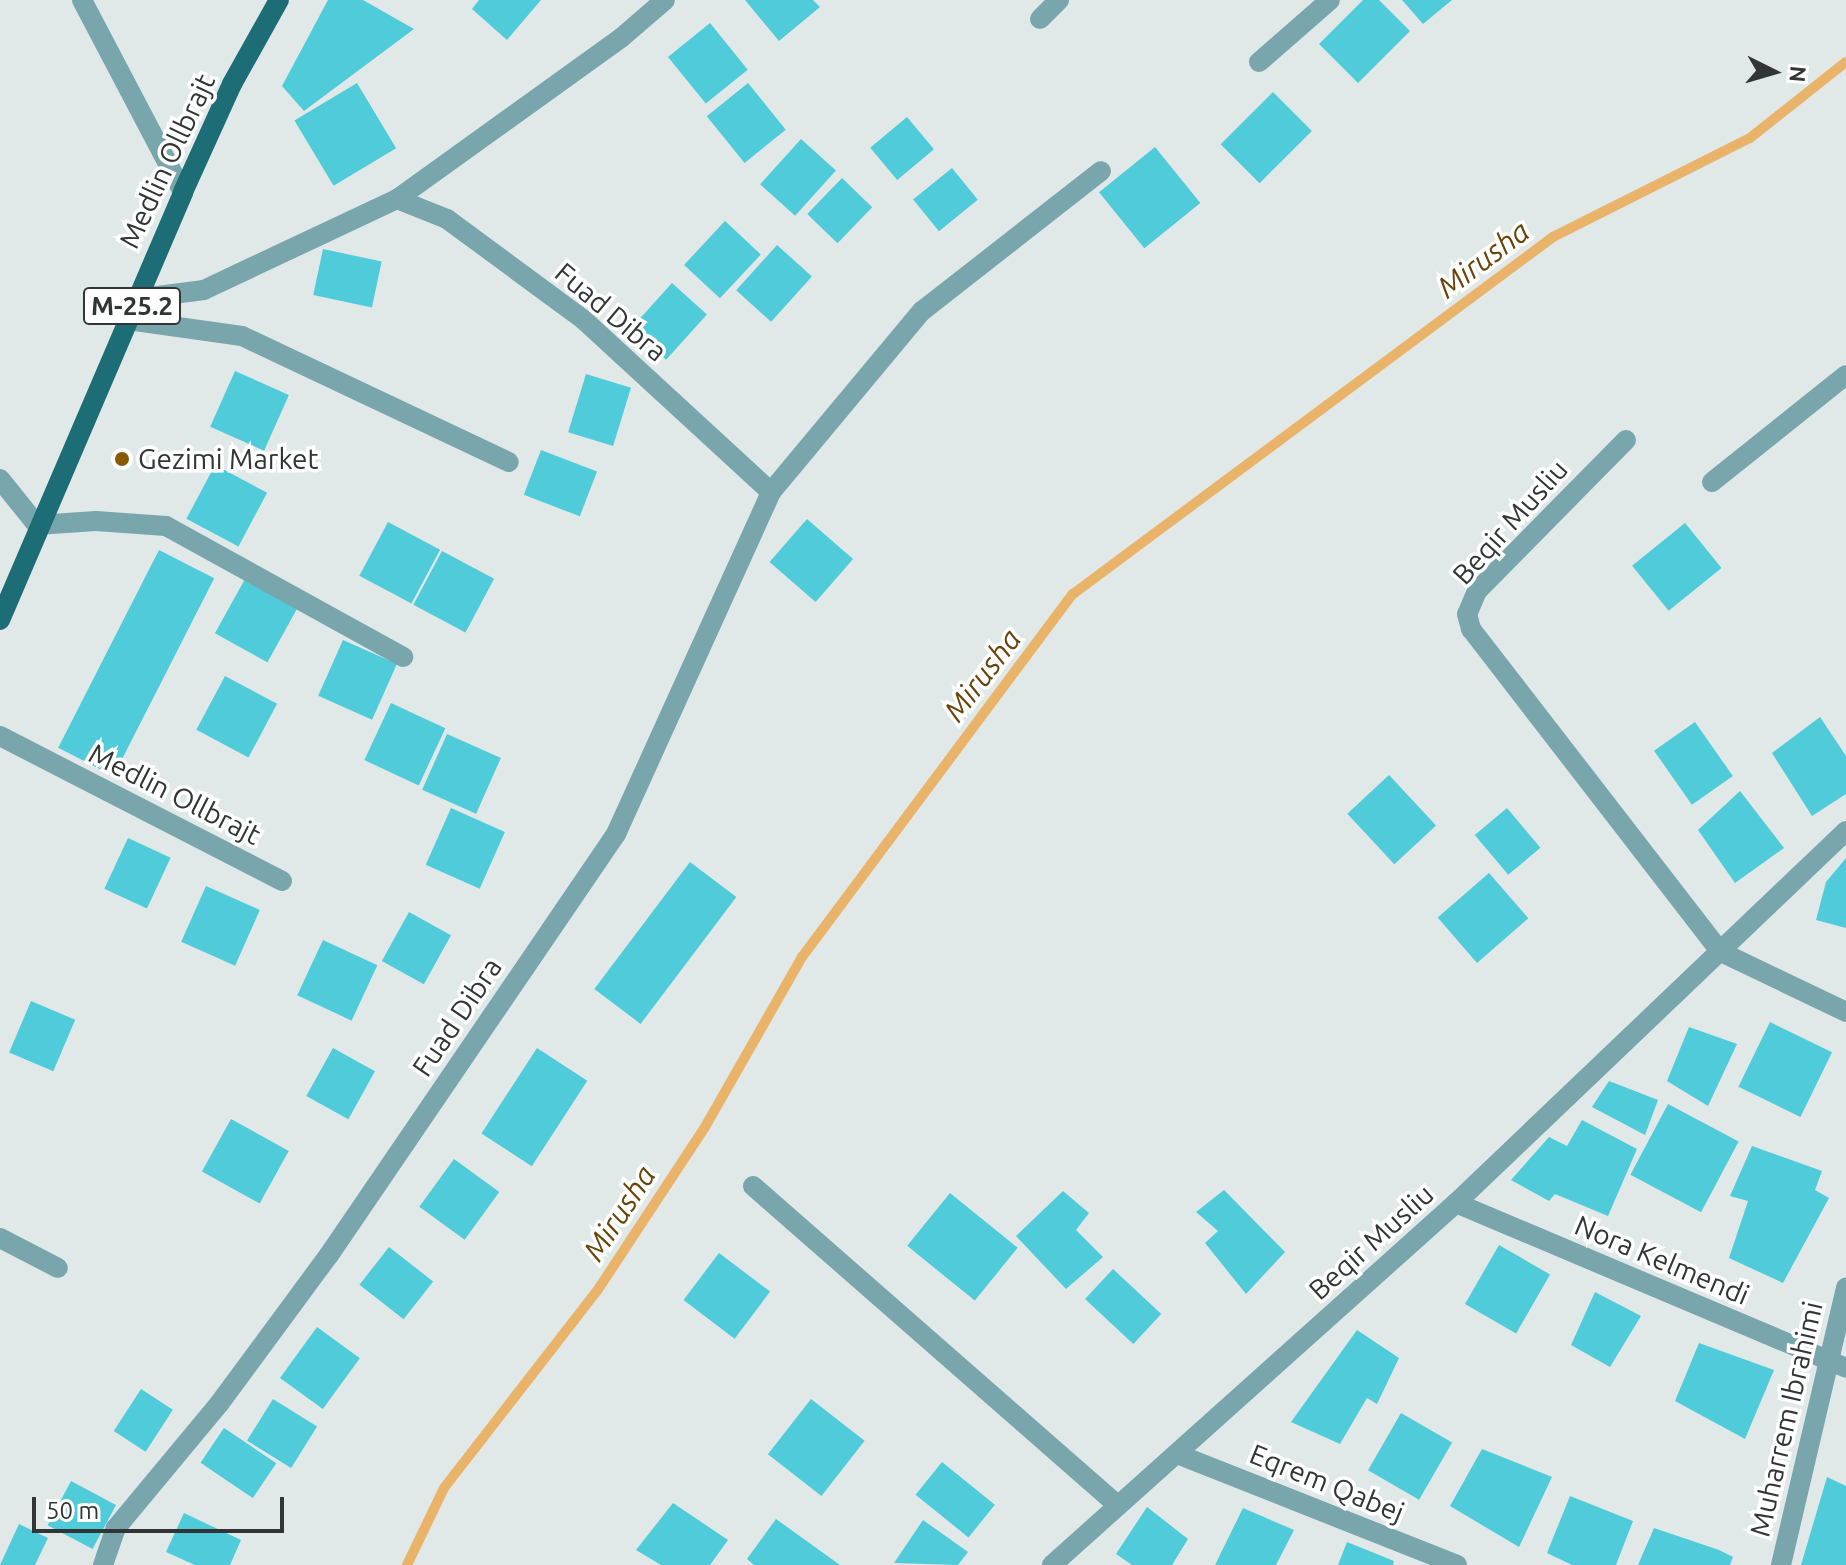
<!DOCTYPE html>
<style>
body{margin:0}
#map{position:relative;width:1846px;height:1565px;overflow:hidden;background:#e1e8e8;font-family:Ubuntu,sans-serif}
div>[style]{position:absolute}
.stream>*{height:10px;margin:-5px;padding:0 5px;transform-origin:5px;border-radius:5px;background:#e9b46a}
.building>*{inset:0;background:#4fcbda;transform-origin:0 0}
.minor>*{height:20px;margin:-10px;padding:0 10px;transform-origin:10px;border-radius:10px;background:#79a6ad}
.major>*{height:20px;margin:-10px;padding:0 10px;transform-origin:10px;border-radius:10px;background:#1d6d76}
.dots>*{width:22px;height:22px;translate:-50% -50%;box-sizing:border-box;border:4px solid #fff;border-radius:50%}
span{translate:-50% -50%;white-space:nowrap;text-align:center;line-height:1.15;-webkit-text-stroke:7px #fff;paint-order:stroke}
.shield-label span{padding:2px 6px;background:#fff;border:2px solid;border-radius:6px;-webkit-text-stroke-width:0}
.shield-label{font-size:26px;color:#323535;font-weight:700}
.street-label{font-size:28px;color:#323535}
.poi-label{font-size:28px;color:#323535}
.left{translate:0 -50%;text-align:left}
.water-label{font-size:30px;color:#674508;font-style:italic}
.north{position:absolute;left:1734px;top:32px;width:80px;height:80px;-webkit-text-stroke:6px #fff;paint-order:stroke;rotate:95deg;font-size:22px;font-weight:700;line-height:32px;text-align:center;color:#323535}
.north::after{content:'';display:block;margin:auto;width:28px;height:36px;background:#323535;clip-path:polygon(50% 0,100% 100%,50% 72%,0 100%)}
.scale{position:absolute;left:32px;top:1497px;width:252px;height:36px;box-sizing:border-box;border:4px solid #323535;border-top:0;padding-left:10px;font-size:24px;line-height:28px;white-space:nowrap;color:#323535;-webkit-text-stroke:6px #fff;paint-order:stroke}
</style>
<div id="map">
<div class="stream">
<i style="left:407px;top:1565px;width:85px;rotate:-64.3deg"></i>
<i style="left:444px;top:1488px;width:249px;rotate:-52.2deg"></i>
<i style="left:597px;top:1291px;width:196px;rotate:-56.6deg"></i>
<i style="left:705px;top:1127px;width:196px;rotate:-60.3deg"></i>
<i style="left:802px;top:957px;width:453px;rotate:-53.3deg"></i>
<i style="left:1073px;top:594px;width:598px;rotate:-36.64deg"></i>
<i style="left:1553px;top:237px;width:220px;rotate:-26.7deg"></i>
<i style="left:1750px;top:138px;width:122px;rotate:-38.4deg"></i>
</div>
<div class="building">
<i style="clip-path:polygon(328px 0,363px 0,414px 29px,304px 111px,282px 86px)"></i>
<i style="clip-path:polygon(479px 0,541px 0,507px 40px,472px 9px)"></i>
<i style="clip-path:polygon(745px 0,813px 0,820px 7px,779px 41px)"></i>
<i style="clip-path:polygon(1363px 0,1379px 0,1410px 31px,1358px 83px,1319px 44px)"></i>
<i style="clip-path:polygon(1402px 0,1452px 0,1423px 24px)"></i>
<i style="left:710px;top:23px;width:60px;height:54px;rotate:51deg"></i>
<i style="left:357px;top:83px;width:76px;height:73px;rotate:59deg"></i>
<i style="left:748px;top:83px;width:60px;height:53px;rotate:51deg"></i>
<i style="left:1273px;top:92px;width:55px;height:74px;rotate:45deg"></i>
<i style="left:907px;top:117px;width:42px;height:48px;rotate:50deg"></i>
<i style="left:801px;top:139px;width:47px;height:61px;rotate:42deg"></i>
<i style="left:1155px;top:147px;width:72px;height:72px;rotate:51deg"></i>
<i style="left:952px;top:168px;width:41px;height:50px;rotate:51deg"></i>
<i style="left:842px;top:178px;width:42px;height:50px;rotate:44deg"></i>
<i style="left:725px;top:221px;width:49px;height:60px;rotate:43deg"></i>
<i style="left:777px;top:245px;width:47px;height:61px;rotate:42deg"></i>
<i style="left:323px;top:249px;width:60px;height:47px;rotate:12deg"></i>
<i style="left:672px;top:283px;width:47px;height:61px;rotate:42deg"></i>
<i style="left:235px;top:371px;width:59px;height:61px;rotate:24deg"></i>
<i style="left:586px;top:374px;width:47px;height:61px;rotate:17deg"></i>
<i style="left:541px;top:450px;width:60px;height:48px;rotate:21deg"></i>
<i style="left:215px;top:465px;width:59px;height:61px;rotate:28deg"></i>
<i style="left:807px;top:519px;width:61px;height:57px;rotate:41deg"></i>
<i style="left:388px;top:522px;width:59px;height:61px;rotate:28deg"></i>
<i style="left:1685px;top:523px;width:58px;height:68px;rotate:51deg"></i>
<i style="left:159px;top:550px;width:62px;height:222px;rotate:27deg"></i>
<i style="left:442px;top:551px;width:59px;height:61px;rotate:28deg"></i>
<i style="left:245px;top:579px;width:60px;height:62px;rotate:29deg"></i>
<i style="left:343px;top:640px;width:59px;height:61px;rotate:24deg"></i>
<i style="left:225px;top:676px;width:59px;height:61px;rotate:28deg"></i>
<i style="left:391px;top:703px;width:60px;height:63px;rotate:25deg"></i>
<i style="clip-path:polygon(1820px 717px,1846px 756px,1846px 794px,1812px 816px,1772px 753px)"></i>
<i style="left:1695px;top:722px;width:66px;height:50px;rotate:55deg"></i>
<i style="left:447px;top:734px;width:59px;height:61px;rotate:24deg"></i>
<i style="left:1389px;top:775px;width:69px;height:57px;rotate:47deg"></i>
<i style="clip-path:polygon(1740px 791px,1784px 848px,1735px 883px,1698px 830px)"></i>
<i style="left:451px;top:808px;width:59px;height:62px;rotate:24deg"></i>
<i style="left:1507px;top:808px;width:52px;height:42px;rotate:50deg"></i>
<i style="left:128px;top:838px;width:47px;height:56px;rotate:25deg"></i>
<i style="clip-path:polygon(1846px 858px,1846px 928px,1816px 920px,1826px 882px)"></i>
<i style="left:690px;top:862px;width:58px;height:159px;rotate:37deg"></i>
<i style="left:1489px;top:873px;width:60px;height:68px;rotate:49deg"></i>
<i style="left:206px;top:886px;width:59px;height:61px;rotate:24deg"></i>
<i style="left:409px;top:912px;width:48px;height:56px;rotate:29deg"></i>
<i style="left:323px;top:940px;width:60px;height:61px;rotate:25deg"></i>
<i style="left:31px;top:1001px;width:48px;height:56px;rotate:23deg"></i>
<i style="left:1770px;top:1022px;width:69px;height:72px;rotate:26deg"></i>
<i style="clip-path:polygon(1689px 1027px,1737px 1044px,1708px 1106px,1667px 1081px)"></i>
<i style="left:333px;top:1048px;width:48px;height:55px;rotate:29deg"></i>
<i style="left:537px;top:1048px;width:60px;height:102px;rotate:33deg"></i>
<i style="clip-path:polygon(1609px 1081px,1658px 1100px,1645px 1135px,1592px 1107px)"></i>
<i style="left:1668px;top:1104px;width:80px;height:80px;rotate:28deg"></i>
<i style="left:231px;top:1119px;width:66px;height:60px;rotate:29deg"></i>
<i style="clip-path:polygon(1582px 1120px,1637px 1149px,1608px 1216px,1555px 1194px,1549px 1201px,1511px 1180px,1549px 1137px,1567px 1146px)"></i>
<i style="clip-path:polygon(1752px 1146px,1822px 1171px,1815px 1190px,1829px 1198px,1783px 1283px,1729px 1258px,1748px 1201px,1730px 1196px)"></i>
<i style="left:454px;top:1159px;width:56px;height:59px;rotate:36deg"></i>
<i style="clip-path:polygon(1224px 1190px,1285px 1252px,1246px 1294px,1205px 1243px,1218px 1231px,1196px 1212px)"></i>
<i style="clip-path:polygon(1063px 1191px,1089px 1213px,1076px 1230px,1103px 1257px,1066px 1289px,1016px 1236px)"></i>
<i style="left:950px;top:1193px;width:87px;height:68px;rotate:39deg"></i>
<i style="left:1499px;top:1245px;width:59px;height:68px;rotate:30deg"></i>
<i style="left:389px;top:1247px;width:56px;height:48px;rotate:38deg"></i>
<i style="left:719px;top:1253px;width:64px;height:59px;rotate:37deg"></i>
<i style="left:1113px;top:1269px;width:66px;height:41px;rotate:43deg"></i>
<i style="clip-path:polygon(1595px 1292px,1641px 1316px,1610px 1367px,1571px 1345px)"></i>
<i style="left:317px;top:1327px;width:53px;height:63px;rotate:36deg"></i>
<i style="clip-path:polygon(1357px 1330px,1399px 1358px,1377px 1404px,1367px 1398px,1340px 1444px,1291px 1422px)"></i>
<i style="clip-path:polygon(1699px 1343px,1774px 1370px,1745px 1439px,1675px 1401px)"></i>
<i style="left:141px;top:1389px;width:38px;height:50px;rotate:33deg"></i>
<i style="left:273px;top:1399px;width:52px;height:49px;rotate:32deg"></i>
<i style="left:811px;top:1399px;width:68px;height:70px;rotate:38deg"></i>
<i style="left:1401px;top:1413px;width:59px;height:66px;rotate:30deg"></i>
<i style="left:224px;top:1428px;width:63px;height:42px;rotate:34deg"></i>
<i style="clip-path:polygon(1482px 1449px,1552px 1477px,1519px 1547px,1450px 1506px)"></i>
<i style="left:942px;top:1462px;width:68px;height:42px;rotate:39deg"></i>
<i style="clip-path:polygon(1827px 1477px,1846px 1486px,1846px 1565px,1801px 1565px)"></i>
<i style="left:71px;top:1481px;width:51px;height:50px;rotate:28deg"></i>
<i style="clip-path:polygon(1570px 1496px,1633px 1521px,1616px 1565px,1572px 1565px,1547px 1553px)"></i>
<i style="clip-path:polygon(673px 1503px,728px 1540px,710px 1565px,661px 1565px,636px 1550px)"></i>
<i style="clip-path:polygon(1147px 1507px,1188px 1539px,1172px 1565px,1132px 1565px,1116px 1554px)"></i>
<i style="clip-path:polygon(1243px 1508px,1294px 1530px,1276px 1565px,1215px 1565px)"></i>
<i style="clip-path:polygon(184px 1513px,241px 1540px,230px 1565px,195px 1565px,166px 1552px)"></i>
<i style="clip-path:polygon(776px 1519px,840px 1565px,754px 1565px,747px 1559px)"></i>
<i style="clip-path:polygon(923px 1520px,968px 1552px,958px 1565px,894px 1563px)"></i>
<i style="clip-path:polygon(19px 1524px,48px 1538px,35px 1565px,0 1565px)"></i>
<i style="clip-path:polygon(1654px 1528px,1719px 1550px,1733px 1557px,1730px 1565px,1638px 1565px)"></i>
<i style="clip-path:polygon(1347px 1542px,1394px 1561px,1393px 1565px,1338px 1565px)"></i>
</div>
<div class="minor">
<i style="left:82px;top:0;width:217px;rotate:62.3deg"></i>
<i style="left:1040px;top:19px;width:27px;rotate:-45deg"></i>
<i style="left:1259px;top:62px;width:94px;rotate:-41.1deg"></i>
<i style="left:397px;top:199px;width:276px;rotate:-35.7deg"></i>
<i style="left:621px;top:38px;width:58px;rotate:-40.8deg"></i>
<i style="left:128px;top:320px;width:115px;rotate:8deg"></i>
<i style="left:242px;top:336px;width:295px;rotate:25.3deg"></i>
<i style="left:1626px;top:440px;width:212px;rotate:134.6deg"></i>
<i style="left:1477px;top:591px;width:25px;rotate:113deg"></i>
<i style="left:1467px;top:614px;width:16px;rotate:75deg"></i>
<i style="left:1471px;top:629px;width:408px;rotate:52.3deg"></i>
<i style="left:1721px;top:952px;width:139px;rotate:25.6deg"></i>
<i style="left:0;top:479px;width:59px;rotate:51.2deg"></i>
<i style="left:37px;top:525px;width:59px;rotate:-3.9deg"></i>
<i style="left:96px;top:521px;width:70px;rotate:4.1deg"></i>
<i style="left:166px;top:526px;width:271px;rotate:28.9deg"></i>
<i style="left:1712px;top:482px;width:171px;rotate:-38.6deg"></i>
<i style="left:771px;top:492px;width:236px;rotate:-50.2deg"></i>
<i style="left:922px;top:311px;width:227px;rotate:-38deg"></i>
<i style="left:0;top:736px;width:317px;rotate:27.2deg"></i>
<i style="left:753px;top:1186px;width:485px;rotate:41.2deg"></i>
<i style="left:1456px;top:1203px;width:423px;rotate:22.9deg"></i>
<i style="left:0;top:1238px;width:65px;rotate:27.3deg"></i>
<i style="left:1177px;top:1454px;width:301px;rotate:21.6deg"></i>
<i style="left:103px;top:1565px;width:39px;rotate:-71deg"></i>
<i style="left:116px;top:1528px;width:161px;rotate:-50.3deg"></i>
<i style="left:219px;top:1404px;width:185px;rotate:-53.6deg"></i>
<i style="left:329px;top:1255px;width:510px;rotate:-55.72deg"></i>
<i style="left:616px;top:834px;width:375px;rotate:-65.6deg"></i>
<i style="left:771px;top:492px;width:254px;rotate:-137.4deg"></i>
<i style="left:584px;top:320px;width:170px;rotate:-143.6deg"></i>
<i style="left:447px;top:219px;width:54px;rotate:-158.2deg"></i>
<i style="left:397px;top:199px;width:213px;rotate:154.8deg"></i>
<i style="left:204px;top:290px;width:70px;rotate:172.6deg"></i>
<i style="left:1052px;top:1565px;width:542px;rotate:-41.86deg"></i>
<i style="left:1456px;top:1203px;width:539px;rotate:-43.65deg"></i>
<i style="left:1781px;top:1565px;width:285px;rotate:-76.8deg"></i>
</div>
<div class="major">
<i style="left:0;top:620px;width:465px;rotate:-66.8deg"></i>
<i style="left:183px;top:192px;width:119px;rotate:-65.6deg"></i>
<i style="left:232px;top:84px;width:96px;rotate:-60.8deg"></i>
</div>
<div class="dots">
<i style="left:122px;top:459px;background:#895a00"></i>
</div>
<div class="shield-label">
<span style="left:132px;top:306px">M-25.2</span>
</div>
<div class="street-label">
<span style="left:167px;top:161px;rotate:-65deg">Medlin Ollbrajt</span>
<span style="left:611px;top:312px;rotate:40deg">Fuad Dibra</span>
<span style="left:1510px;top:522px;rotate:-48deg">Beqir Musliu</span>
<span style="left:175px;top:794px;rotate:27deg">Medlin Ollbrajt</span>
<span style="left:457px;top:1017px;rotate:-56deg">Fuad Dibra</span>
<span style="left:1371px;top:1242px;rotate:-42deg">Beqir Musliu</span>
<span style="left:1662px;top:1260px;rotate:23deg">Nora Kelmendi</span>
<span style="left:1786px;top:1419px;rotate:-77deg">Muharrem Ibrahimi</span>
<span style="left:1327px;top:1483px;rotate:22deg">Eqrem Qabej</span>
</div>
<div class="poi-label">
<span class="left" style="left:138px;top:459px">Gezimi Market</span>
</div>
<div class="water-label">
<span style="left:1483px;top:259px;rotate:-37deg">Mirusha</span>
<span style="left:982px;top:675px;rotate:-53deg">Mirusha</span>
<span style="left:619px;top:1213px;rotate:-57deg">Mirusha</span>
</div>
<div class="north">N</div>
<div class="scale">50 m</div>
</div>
